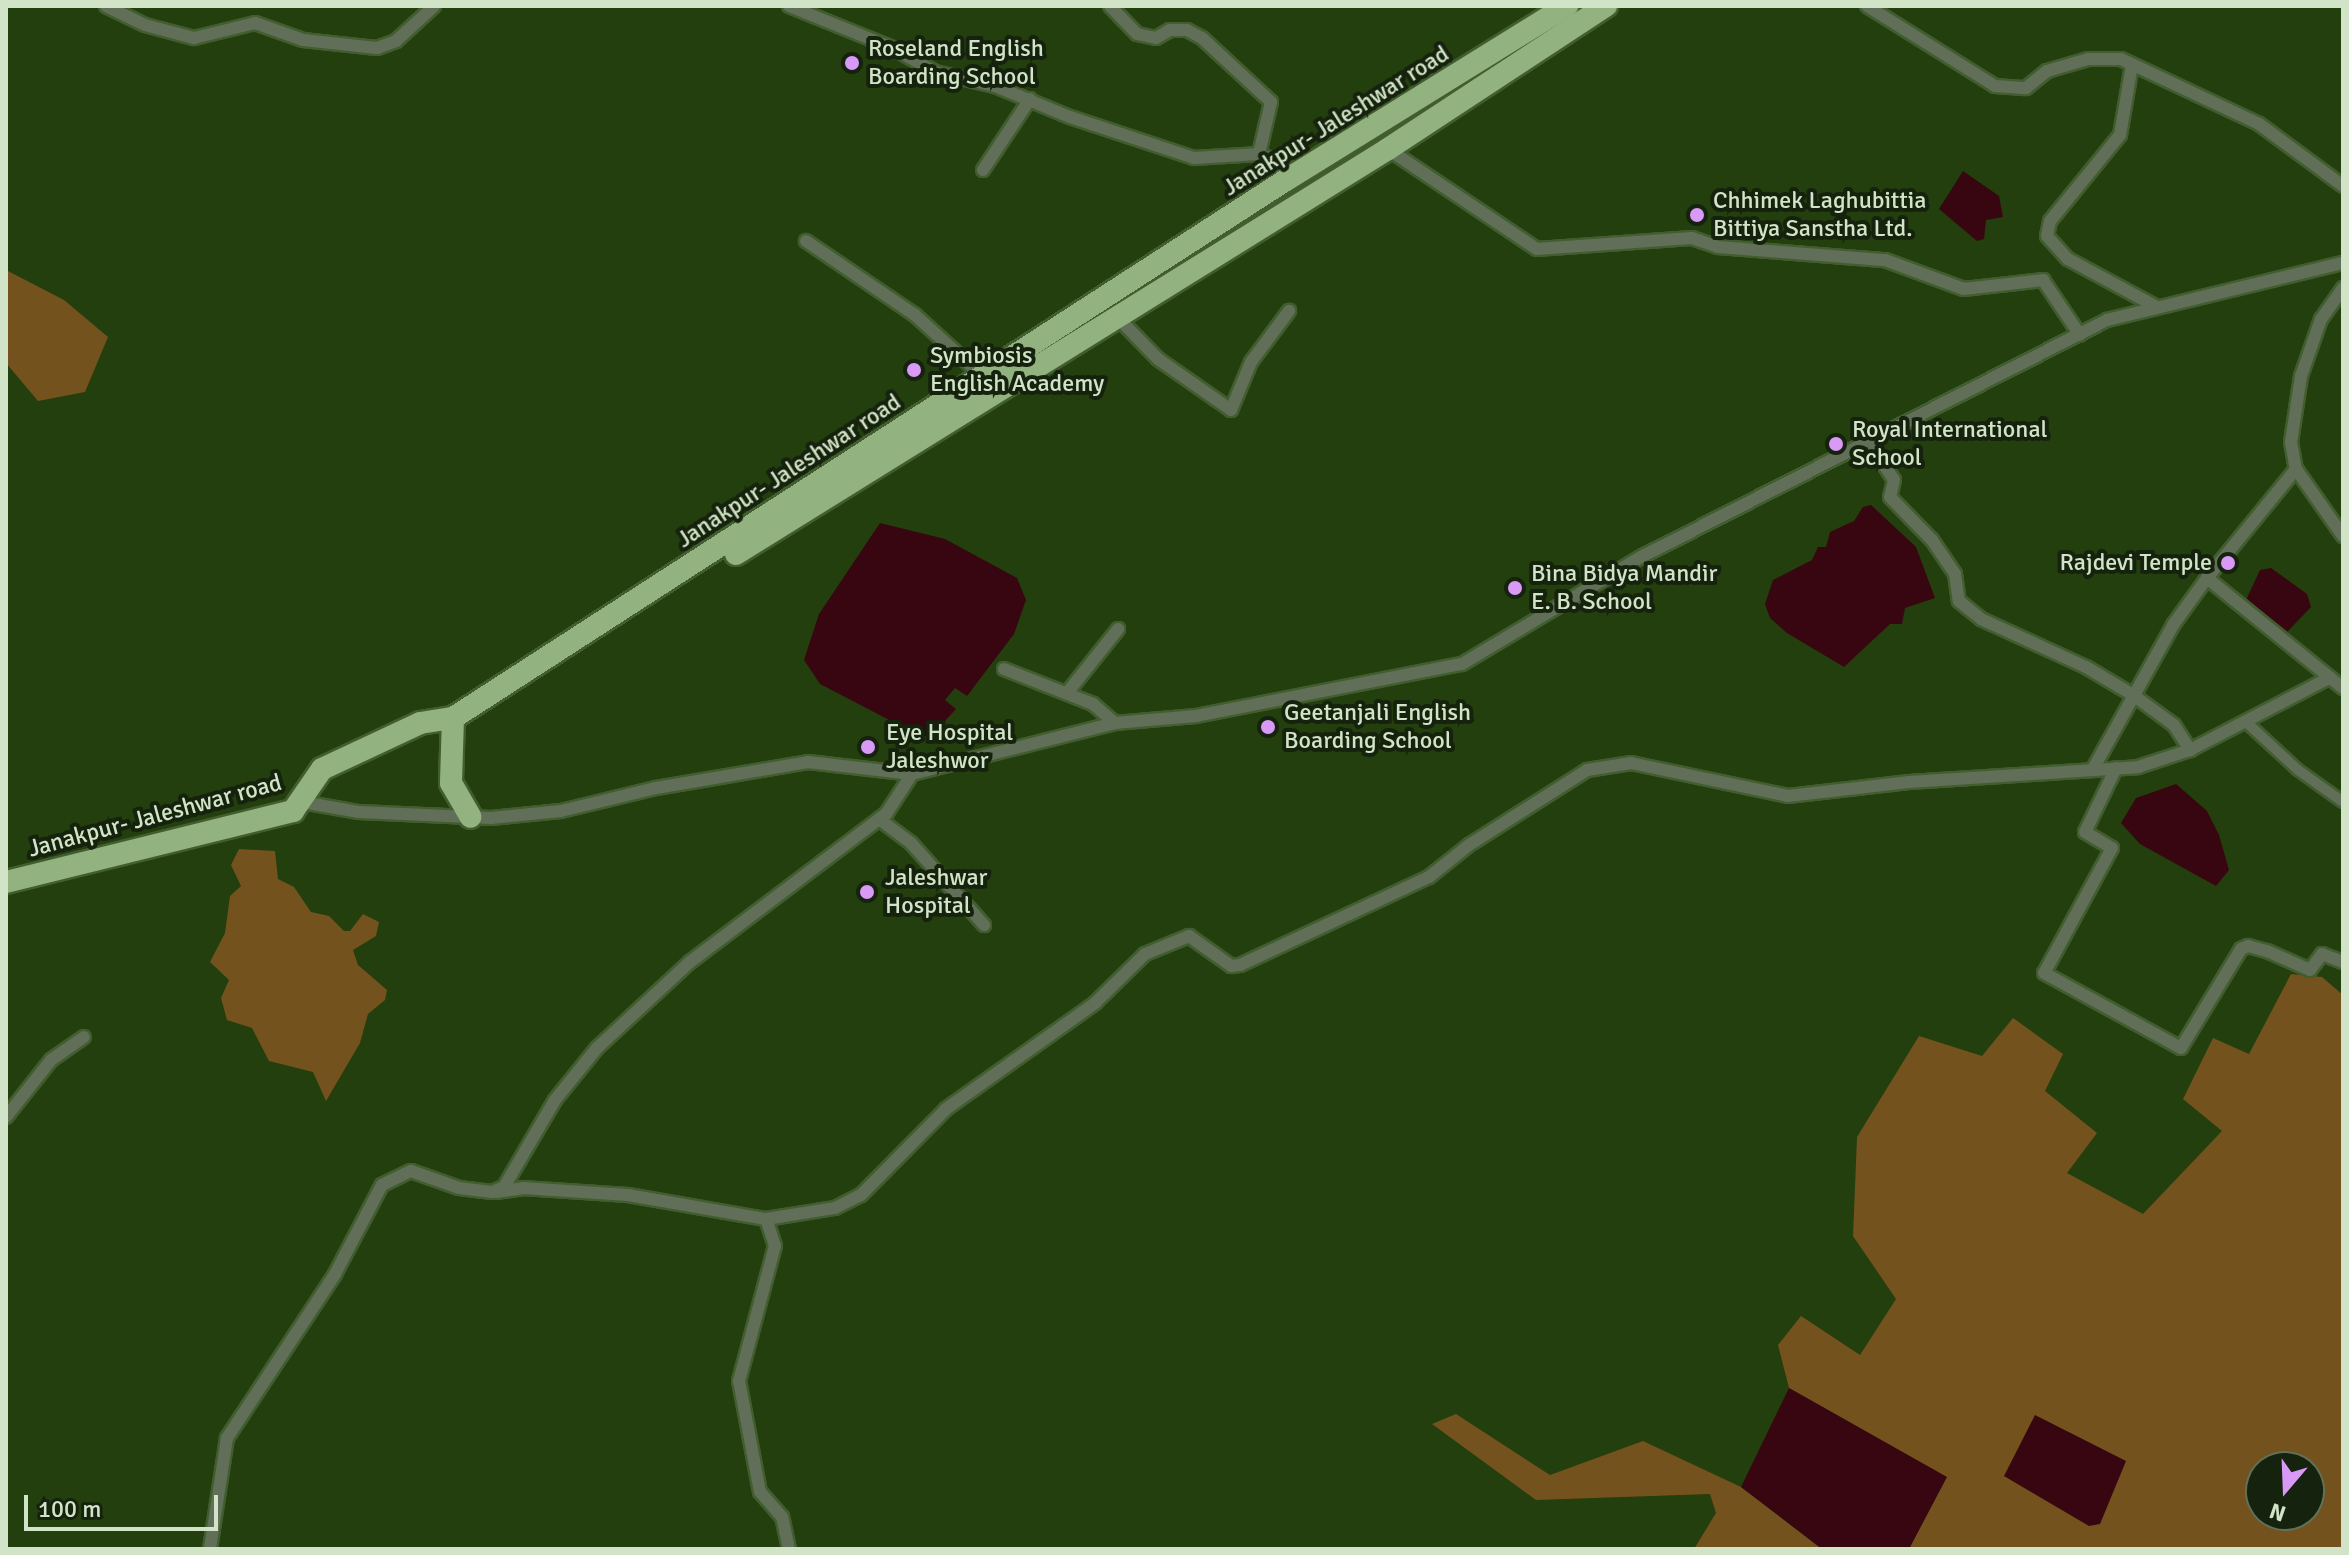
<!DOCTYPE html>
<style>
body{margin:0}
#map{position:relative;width:2349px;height:1555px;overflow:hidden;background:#233f0d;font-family:Signika,sans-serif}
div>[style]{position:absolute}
.green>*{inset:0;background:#74521e}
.water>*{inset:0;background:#370610}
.roads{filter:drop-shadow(2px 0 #425d2f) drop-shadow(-2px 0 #425d2f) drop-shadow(0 2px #425d2f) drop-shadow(0 -2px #425d2f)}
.pedestrian>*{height:10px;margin:-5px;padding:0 5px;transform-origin:5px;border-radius:5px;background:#616f59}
.minor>*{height:12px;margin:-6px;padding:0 6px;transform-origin:6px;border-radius:6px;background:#616f59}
.trunk>*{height:22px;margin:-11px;padding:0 11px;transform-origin:11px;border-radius:11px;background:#92b280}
.dots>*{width:22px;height:22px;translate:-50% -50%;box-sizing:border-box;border:4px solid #15220d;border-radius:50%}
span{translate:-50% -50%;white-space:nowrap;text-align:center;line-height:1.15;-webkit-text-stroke:8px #15220d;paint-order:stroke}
.poi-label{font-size:24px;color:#d2e4c8}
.left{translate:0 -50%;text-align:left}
.right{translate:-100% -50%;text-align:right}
.street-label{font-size:24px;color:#d2e4c8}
.frame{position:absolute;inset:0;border:8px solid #d2e4c8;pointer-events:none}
.north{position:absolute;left:2245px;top:1451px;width:80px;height:80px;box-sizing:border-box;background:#15220d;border:2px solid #617058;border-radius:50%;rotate:199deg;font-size:22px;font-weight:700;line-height:32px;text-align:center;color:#d2e4c8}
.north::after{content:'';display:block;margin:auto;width:28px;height:36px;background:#d99af7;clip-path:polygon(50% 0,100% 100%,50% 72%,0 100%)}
.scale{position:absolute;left:24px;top:1495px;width:194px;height:36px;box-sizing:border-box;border:4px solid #d2e4c8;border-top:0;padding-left:10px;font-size:24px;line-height:28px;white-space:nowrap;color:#d2e4c8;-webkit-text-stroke:6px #15220d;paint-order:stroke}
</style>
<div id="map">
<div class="green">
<i style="clip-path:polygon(6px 270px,64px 300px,108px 337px,85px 392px,38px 401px,6px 363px)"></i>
<i style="clip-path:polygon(239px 849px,275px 851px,278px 879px,294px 887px,311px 912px,329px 916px,344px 931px,350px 931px,363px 914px,379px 922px,376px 936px,353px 950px,358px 965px,387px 990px,385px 1000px,368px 1014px,360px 1043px,326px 1101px,313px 1072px,269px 1061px,252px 1028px,227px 1020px,221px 998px,229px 980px,210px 962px,225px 933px,230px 896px,241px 886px,231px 865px)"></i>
<i style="clip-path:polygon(evenodd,2291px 974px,2322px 977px,2343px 995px,2343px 1549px,1909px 1549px,1946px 1477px,1789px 1388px,1778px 1345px,1801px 1316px,1860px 1355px,1896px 1299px,1853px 1236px,1857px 1137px,1919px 1036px,1982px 1056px,2013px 1018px,2063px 1054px,2045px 1091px,2097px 1133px,2067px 1173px,2143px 1214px,2222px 1131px,2183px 1099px,2213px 1038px,2249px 1054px,2291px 974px,2261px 1467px,2309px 1467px,2309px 1515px,2261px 1515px,2261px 1467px)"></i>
<i style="clip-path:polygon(1456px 1414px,1550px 1475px,1643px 1441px,1741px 1487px,1822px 1549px,1694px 1549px,1716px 1513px,1710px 1494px,1536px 1500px,1432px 1424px)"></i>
</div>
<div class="water">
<i style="clip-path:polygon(1963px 171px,1999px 196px,2003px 217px,1986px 220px,1984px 239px,1977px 241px,1939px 209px)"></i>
<i style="clip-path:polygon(1871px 505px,1916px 547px,1935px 598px,1905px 608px,1902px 624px,1890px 624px,1844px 667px,1787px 633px,1770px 618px,1765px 604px,1773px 580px,1812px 560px,1818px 547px,1826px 547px,1830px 532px,1854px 521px,1863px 507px)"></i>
<i style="clip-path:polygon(880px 523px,945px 539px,1017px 578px,1026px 600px,1014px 634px,967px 696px,955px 688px,945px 700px,956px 709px,931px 736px,920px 736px,820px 684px,804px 660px,819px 614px)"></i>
<i style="clip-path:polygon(2271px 568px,2307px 594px,2311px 607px,2287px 632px,2249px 610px,2247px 598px,2260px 570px)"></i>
<i style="clip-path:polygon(2176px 784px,2207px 811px,2219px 835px,2229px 870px,2216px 886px,2140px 844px,2121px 823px,2136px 798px)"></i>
<i style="clip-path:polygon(1789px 1388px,1947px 1477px,1909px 1549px,1822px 1549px,1741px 1487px)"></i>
<i style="clip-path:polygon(2035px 1415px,2126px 1461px,2100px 1524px,2089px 1526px,2004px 1476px)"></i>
</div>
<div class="roads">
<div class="pedestrian">
<i style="left:2246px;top:722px;width:71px;rotate:42.7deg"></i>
<i style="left:2298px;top:770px;width:55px;rotate:35.4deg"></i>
</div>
<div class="minor">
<i style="left:106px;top:6px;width:43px;rotate:26deg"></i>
<i style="left:145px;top:25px;width:51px;rotate:14.9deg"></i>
<i style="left:194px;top:38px;width:63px;rotate:-13.8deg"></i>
<i style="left:255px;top:23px;width:51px;rotate:19.5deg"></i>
<i style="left:303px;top:40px;width:74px;rotate:6.2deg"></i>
<i style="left:377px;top:48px;width:20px;rotate:-20deg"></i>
<i style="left:396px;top:41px;width:52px;rotate:-42.6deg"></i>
<i style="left:789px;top:6px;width:112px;rotate:22deg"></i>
<i style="left:893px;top:48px;width:48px;rotate:29.7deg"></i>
<i style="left:935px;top:72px;width:62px;rotate:13.1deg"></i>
<i style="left:995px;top:86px;width:81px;rotate:22.5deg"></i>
<i style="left:1070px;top:117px;width:131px;rotate:18.3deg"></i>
<i style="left:1194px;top:158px;width:65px;rotate:-3.5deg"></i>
<i style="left:1259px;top:154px;width:18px;rotate:22deg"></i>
<i style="left:1276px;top:161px;width:21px;rotate:62deg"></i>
<i style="left:1110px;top:6px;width:39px;rotate:46deg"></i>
<i style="left:1137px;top:34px;width:19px;rotate:12deg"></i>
<i style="left:1156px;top:38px;width:16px;rotate:-30deg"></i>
<i style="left:1170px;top:30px;width:17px"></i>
<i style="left:1187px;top:30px;width:17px;rotate:28deg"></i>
<i style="left:1202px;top:38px;width:94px;rotate:42.8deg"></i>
<i style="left:1271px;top:102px;width:53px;rotate:103deg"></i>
<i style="left:1867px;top:6px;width:151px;rotate:32deg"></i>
<i style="left:1995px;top:86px;width:31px;rotate:4deg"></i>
<i style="left:2026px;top:88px;width:27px;rotate:-39deg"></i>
<i style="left:2047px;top:71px;width:43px;rotate:-16.3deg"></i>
<i style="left:2088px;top:59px;width:33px"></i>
<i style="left:2121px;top:59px;width:153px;rotate:25.2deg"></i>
<i style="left:2259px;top:124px;width:104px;rotate:36.4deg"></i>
<i style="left:2132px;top:65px;width:71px;rotate:99.7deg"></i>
<i style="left:2120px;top:135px;width:111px;rotate:129.1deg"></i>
<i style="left:2050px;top:221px;width:15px;rotate:101deg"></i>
<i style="left:2047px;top:236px;width:31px;rotate:48deg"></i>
<i style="left:2068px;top:259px;width:99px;rotate:28.4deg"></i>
<i style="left:1388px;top:149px;width:179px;rotate:33.9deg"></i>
<i style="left:1537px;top:249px;width:155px;rotate:-4.1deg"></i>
<i style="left:1692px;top:238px;width:28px;rotate:19deg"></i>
<i style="left:1718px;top:247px;width:168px;rotate:4.5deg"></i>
<i style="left:1885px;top:260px;width:84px;rotate:20.2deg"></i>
<i style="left:1964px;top:289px;width:80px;rotate:-6.5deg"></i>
<i style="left:2043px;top:280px;width:66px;rotate:56.1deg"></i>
<i style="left:983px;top:170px;width:85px;rotate:-56.5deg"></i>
<i style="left:806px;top:241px;width:132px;rotate:34.2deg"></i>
<i style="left:915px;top:315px;width:89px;rotate:42.3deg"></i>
<i style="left:2343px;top:288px;width:38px;rotate:125deg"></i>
<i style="left:2321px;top:319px;width:60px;rotate:109.3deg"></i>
<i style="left:2301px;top:376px;width:67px;rotate:98.6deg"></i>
<i style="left:2291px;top:442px;width:27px;rotate:80deg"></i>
<i style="left:2296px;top:469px;width:82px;rotate:55deg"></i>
<i style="left:1118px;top:318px;width:57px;rotate:45.7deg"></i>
<i style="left:1158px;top:359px;width:89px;rotate:34.9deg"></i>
<i style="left:1231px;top:410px;width:52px;rotate:-67.4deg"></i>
<i style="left:1251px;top:362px;width:64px;rotate:-53.3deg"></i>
<i style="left:1869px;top:442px;width:45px;rotate:56.7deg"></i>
<i style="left:1894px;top:480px;width:17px;rotate:103deg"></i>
<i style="left:1890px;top:497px;width:60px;rotate:45.7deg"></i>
<i style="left:1932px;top:540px;width:41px;rotate:55.9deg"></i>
<i style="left:1955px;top:574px;width:27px;rotate:82deg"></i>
<i style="left:1959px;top:601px;width:28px;rotate:39deg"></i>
<i style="left:1981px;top:619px;width:115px;rotate:24.6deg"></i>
<i style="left:2086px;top:667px;width:55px;rotate:30.8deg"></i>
<i style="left:2133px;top:695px;width:51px;rotate:36.2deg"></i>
<i style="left:2174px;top:725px;width:30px;rotate:57deg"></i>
<i style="left:2296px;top:469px;width:141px;rotate:129.2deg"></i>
<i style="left:2207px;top:578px;width:175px;rotate:39deg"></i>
<i style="left:1004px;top:669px;width:96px;rotate:21.5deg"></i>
<i style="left:1093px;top:704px;width:29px;rotate:41deg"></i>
<i style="left:1067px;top:693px;width:82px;rotate:-51.4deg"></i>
<i style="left:2116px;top:768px;width:71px;rotate:115.8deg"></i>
<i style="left:2085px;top:832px;width:31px;rotate:31deg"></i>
<i style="left:2112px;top:848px;width:142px;rotate:118.5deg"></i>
<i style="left:2044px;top:973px;width:156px;rotate:28.7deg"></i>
<i style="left:2181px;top:1048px;width:116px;rotate:-58.8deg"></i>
<i style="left:2241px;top:949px;width:8px;rotate:-23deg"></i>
<i style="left:2248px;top:946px;width:20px;rotate:15deg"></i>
<i style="left:2267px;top:951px;width:47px;rotate:23.8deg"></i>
<i style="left:2310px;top:970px;width:20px;rotate:-53deg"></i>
<i style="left:2322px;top:954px;width:22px;rotate:21deg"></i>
<i style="left:2093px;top:769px;width:165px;rotate:-60.9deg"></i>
<i style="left:2173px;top:625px;width:58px;rotate:-54.1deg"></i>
<i style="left:302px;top:802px;width:58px;rotate:10deg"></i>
<i style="left:359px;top:812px;width:132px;rotate:2.6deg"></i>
<i style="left:491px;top:818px;width:70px;rotate:-5.7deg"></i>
<i style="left:561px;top:811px;width:98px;rotate:-13.6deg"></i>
<i style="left:656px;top:788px;width:154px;rotate:-9.7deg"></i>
<i style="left:808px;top:762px;width:105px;rotate:6.6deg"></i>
<i style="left:912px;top:774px;width:209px;rotate:-14.1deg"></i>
<i style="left:1115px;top:723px;width:81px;rotate:-4.9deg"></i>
<i style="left:1196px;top:716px;width:271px;rotate:-11.1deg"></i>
<i style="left:1462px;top:664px;width:209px;rotate:-30.9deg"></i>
<i style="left:1641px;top:557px;width:523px;rotate:-26.96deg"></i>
<i style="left:2107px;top:320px;width:243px;rotate:-13.6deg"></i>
<i style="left:879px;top:819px;width:40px;rotate:37deg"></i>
<i style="left:911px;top:843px;width:110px;rotate:48.3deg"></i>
<i style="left:6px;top:1117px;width:73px;rotate:-51.7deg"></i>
<i style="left:51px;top:1060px;width:40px;rotate:-34.9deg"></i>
<i style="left:496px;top:1192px;width:27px;rotate:-8deg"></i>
<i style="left:523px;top:1188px;width:105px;rotate:3.8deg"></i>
<i style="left:628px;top:1195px;width:140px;rotate:9.9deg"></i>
<i style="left:210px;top:1549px;width:112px;rotate:-81.3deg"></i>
<i style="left:227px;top:1438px;width:196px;rotate:-56.6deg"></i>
<i style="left:335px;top:1274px;width:101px;rotate:-62.2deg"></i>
<i style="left:382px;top:1185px;width:32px;rotate:-26deg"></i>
<i style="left:411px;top:1171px;width:51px;rotate:19.5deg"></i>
<i style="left:459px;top:1188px;width:33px;rotate:7deg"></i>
<i style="left:492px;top:1192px;width:13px;rotate:-23deg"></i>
<i style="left:504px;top:1187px;width:101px;rotate:-59.6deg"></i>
<i style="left:555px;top:1100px;width:67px;rotate:-51.1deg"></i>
<i style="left:597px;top:1048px;width:127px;rotate:-42.8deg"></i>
<i style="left:690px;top:962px;width:246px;rotate:-37.1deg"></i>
<i style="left:886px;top:814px;width:48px;rotate:-57deg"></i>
<i style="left:789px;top:1549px;width:33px;rotate:-102deg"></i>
<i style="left:782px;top:1517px;width:33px;rotate:-131deg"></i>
<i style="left:760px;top:1492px;width:113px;rotate:-100.7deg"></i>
<i style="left:739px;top:1381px;width:140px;rotate:-75.1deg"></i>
<i style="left:775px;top:1246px;width:28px;rotate:-108deg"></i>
<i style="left:766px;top:1219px;width:70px;rotate:-9.1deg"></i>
<i style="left:835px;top:1208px;width:29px;rotate:-27deg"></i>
<i style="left:861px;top:1195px;width:121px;rotate:-45.3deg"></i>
<i style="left:946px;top:1109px;width:183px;rotate:-35.4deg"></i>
<i style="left:1095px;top:1003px;width:70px;rotate:-44.4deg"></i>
<i style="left:1145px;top:954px;width:48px;rotate:-22.2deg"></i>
<i style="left:1189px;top:936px;width:52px;rotate:35.5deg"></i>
<i style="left:1231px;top:966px;width:9px;rotate:-6deg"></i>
<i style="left:1240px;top:965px;width:208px;rotate:-25deg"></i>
<i style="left:1429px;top:877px;width:51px;rotate:-38.7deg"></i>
<i style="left:1469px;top:845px;width:140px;rotate:-32.4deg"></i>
<i style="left:1587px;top:770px;width:45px;rotate:-9deg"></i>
<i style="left:1631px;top:763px;width:160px;rotate:11.9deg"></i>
<i style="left:1788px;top:796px;width:122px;rotate:-6.6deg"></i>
<i style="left:1909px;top:782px;width:229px;rotate:-3.7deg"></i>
<i style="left:2138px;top:767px;width:55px;rotate:-18.1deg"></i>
<i style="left:2190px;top:750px;width:157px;rotate:-27.4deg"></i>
</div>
<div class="trunk">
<i style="left:736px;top:554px;width:768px;rotate:-31.85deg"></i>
<i style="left:1388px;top:149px;width:261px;rotate:-33.3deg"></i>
<i style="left:453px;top:718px;width:65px;rotate:91.8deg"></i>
<i style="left:451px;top:783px;width:39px;rotate:60deg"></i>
<i style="left:6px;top:882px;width:296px;rotate:-13.9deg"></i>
<i style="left:293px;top:811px;width:51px;rotate:-55.4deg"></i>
<i style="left:322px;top:769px;width:108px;rotate:-25.1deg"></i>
<i style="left:420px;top:723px;width:33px;rotate:-9deg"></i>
<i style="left:453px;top:718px;width:992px;rotate:-32.86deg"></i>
<i style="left:1286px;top:180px;width:331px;rotate:-31.8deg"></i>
</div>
</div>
<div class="dots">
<i style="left:852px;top:63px;background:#d99af7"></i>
<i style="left:1697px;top:215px;background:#d99af7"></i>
<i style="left:914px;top:370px;background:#d99af7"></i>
<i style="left:1836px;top:444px;background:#d99af7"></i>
<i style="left:2228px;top:563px;background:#d99af7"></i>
<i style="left:1515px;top:588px;background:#d99af7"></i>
<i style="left:1268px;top:727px;background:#d99af7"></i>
<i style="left:868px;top:747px;background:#d99af7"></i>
<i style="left:867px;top:892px;background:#d99af7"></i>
</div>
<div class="poi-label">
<span class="left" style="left:868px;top:63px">Roseland English<br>Boarding School</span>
<span class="left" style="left:1713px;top:215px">Chhimek Laghubittia<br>Bittiya Sanstha Ltd.</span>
<span class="left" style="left:930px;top:370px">Symbiosis<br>English Academy</span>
<span class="left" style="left:1852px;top:444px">Royal International<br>School</span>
<span class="right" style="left:2212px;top:563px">Rajdevi Temple</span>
<span class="left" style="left:1531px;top:588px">Bina Bidya Mandir<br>E. B. School</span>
<span class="left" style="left:1284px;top:727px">Geetanjali English<br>Boarding School</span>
<span class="left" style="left:886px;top:747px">Eye Hospital<br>Jaleshwor</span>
<span class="left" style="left:885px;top:892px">Jaleshwar<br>Hospital</span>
</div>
<div class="street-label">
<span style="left:1336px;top:121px;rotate:-32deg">Janakpur- Jaleshwar road</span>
<span style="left:789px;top:471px;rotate:-33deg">Janakpur- Jaleshwar road</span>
<span style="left:155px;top:816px;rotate:-15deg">Janakpur- Jaleshwar road</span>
</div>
<div class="frame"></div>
<div class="north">N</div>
<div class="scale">100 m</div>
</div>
